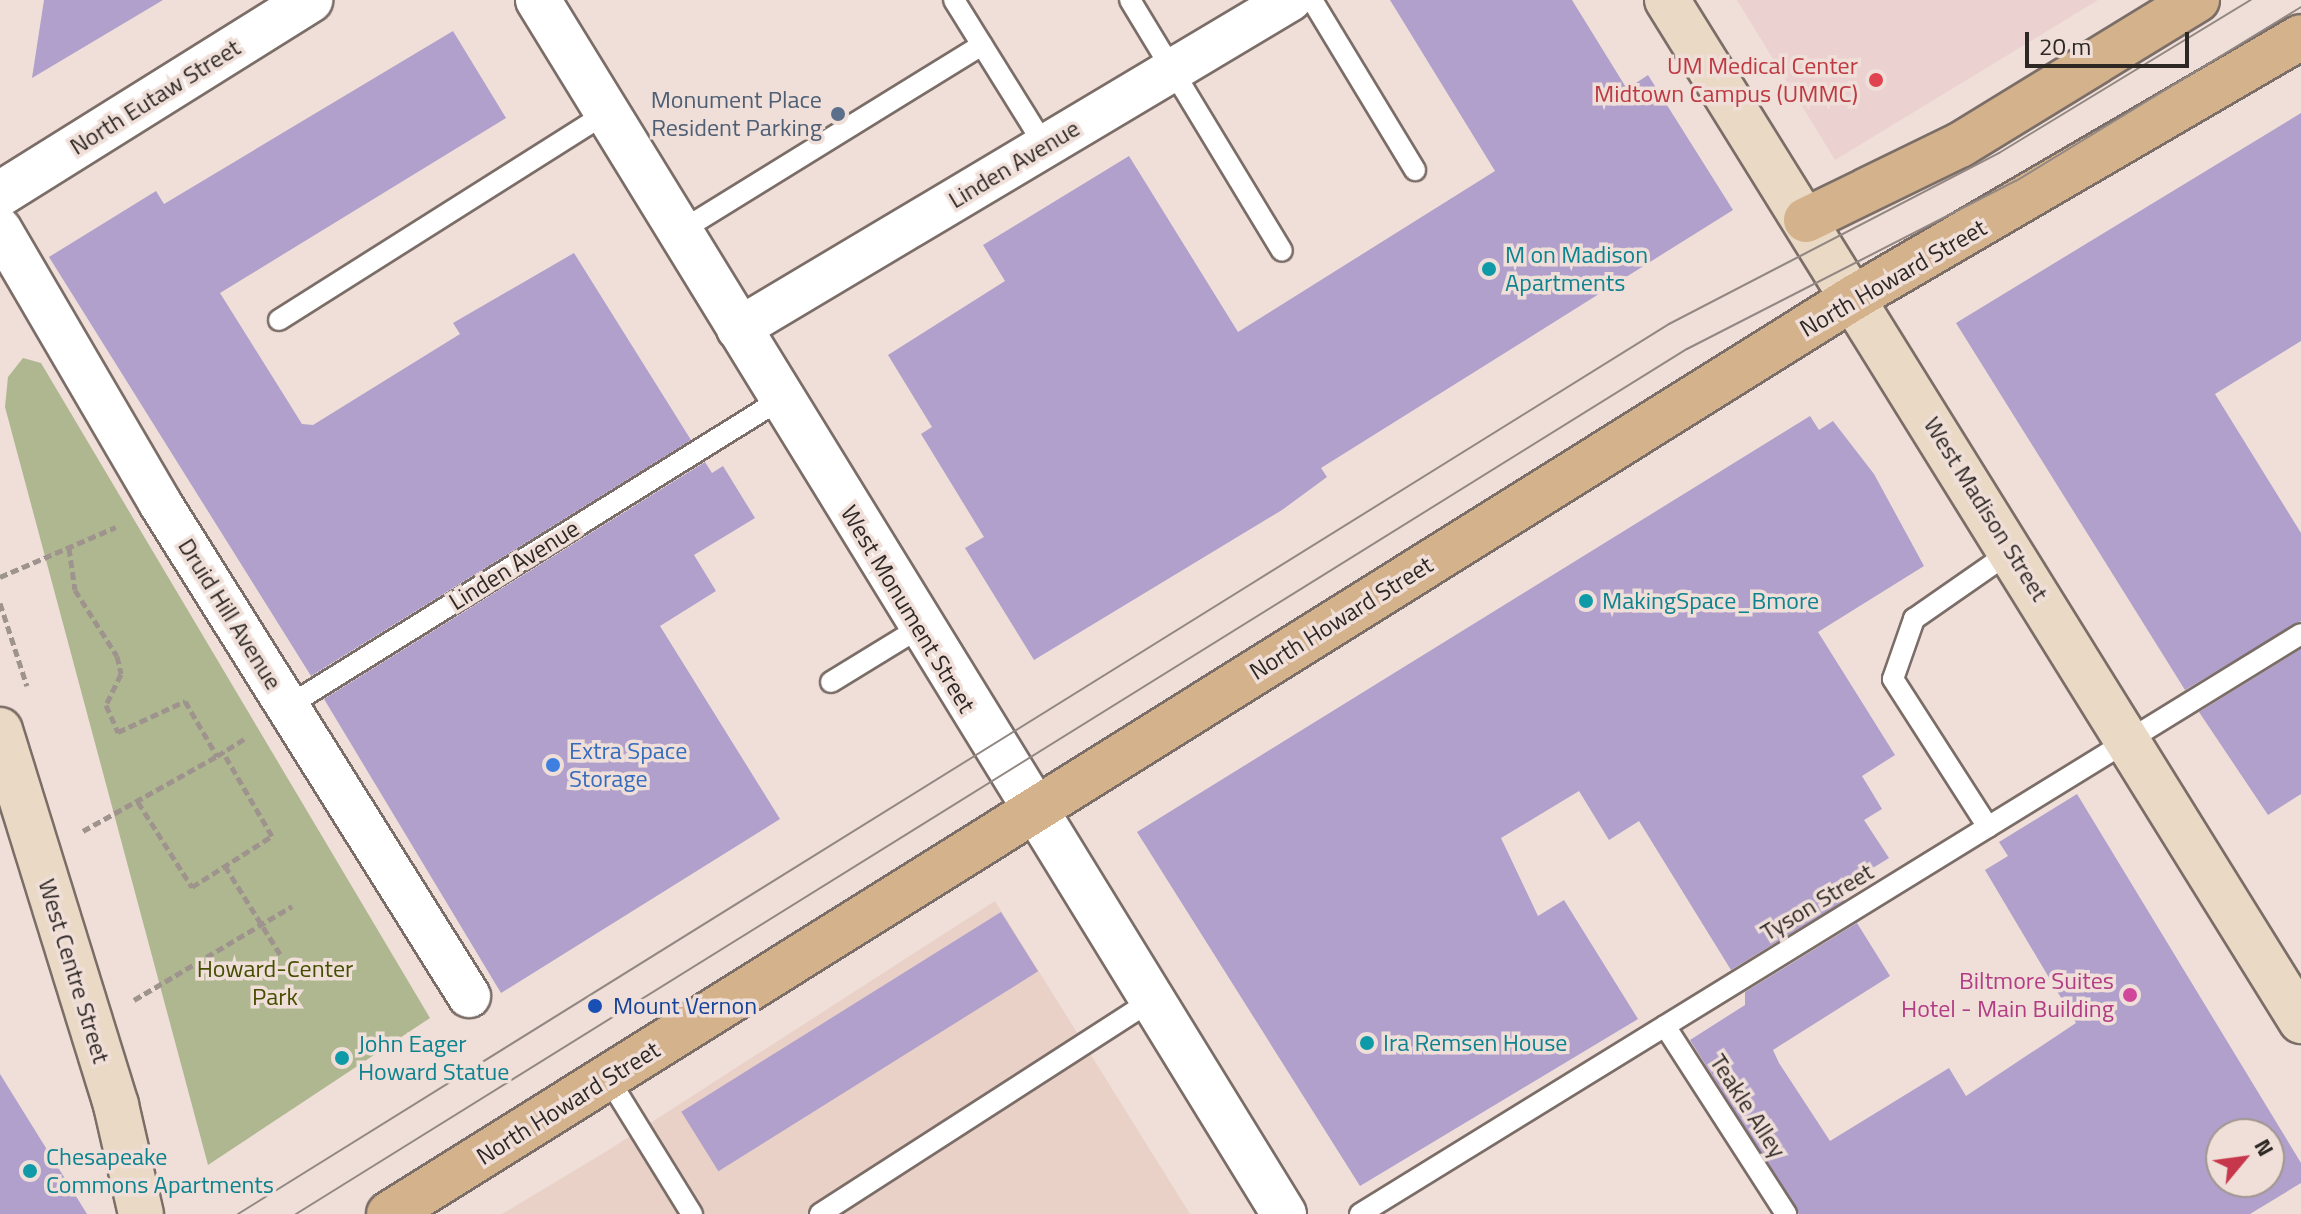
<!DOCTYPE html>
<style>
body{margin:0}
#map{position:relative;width:2301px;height:1214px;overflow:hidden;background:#efdfd8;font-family:"Titillium Web",sans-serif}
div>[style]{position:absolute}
.built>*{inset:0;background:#e9d1c7}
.medical>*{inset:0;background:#ecd1d1}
.green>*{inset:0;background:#afb790}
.building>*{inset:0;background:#b0a0cb;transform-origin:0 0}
.path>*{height:5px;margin-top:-2.5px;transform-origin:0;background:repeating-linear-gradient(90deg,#9e938d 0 8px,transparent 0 12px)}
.roads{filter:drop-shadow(2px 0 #7b6d67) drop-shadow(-2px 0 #7b6d67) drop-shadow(0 2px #7b6d67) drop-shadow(0 -2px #7b6d67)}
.service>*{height:20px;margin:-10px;padding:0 10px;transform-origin:10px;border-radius:10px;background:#fff}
.minor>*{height:42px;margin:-21px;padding:0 21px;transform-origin:21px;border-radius:21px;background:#fff}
.tertiary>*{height:44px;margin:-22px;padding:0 22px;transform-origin:22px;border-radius:22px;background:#fff}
.secondary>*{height:44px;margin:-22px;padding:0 22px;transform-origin:22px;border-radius:22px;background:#e9d9c5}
.primary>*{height:44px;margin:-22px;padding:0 22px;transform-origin:22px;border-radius:22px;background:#d3b28c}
.tram>*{height:2px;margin:-1px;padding:0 1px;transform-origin:1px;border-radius:1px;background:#928782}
.dots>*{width:22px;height:22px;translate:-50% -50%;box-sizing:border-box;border:4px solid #efdfd8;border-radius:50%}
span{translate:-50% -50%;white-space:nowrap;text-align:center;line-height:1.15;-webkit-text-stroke:7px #efdfd8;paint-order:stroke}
.health-label{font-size:24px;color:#be3a42}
.right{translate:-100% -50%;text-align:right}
.street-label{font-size:24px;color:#2e2825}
.service-label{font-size:24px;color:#4e5e75}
.culture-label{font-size:24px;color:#0d838f}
.left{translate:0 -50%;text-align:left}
.shop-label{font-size:24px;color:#366cbe}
.park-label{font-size:24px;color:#454e00}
.hotel-label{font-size:24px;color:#b23c85}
.transit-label{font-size:24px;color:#164399}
.north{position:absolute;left:2205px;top:1118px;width:80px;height:80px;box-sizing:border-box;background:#efdfd8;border:2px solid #a29690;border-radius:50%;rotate:61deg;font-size:22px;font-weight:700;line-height:32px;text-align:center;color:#2e2825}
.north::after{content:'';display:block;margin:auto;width:28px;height:36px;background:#c7374c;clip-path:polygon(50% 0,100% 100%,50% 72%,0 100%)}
.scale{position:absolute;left:2025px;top:32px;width:164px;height:36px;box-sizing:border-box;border:4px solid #2e2825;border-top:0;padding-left:10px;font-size:24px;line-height:28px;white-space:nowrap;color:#2e2825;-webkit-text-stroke:6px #efdfd8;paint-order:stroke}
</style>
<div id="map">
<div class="built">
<i style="clip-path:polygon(995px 901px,1190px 1214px,502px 1214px,607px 1151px)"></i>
</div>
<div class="medical">
<i style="clip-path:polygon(1737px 0,2098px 0,1835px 160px)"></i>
</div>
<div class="green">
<i style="clip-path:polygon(23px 358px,41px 363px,430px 1018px,208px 1165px,5px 407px,8px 377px)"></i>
</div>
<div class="building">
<i style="clip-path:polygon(44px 0,163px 0,32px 78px)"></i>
<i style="clip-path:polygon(1390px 0,1572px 0,1627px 89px,1648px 75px,1733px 210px,1321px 468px,1327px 477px,1282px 510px,1034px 660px,965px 548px,984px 537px,921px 434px,932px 427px,888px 355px,1005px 281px,983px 245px,1129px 156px,1238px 332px,1495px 171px)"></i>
<i style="clip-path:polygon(453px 31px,506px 118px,220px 293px,302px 424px,313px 425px,460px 334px,453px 323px,574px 253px,691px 440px,311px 676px,49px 257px,156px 191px,164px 204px)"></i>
<i style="clip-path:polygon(2301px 113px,2301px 341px,2215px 394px,2301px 533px,2301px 621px,2185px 690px,1956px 323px)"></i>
<i style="clip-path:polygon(1810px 416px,1819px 430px,1833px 421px,1874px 474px,1924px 566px,1818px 632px,1895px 755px,1862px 776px,1882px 809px,1864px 820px,1889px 858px,1837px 890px,1844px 901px,1731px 970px,1639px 821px,1609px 840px,1579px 791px,1501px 838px,1538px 916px,1564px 900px,1638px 1019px,1360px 1186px,1137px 832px)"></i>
<i style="clip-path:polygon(705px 462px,712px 473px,723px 466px,755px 518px,694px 555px,716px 591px,660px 626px,780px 819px,501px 993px,324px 699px)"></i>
<i style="clip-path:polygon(2301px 649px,2301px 794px,2268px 815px,2199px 712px)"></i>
<i style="clip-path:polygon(evenodd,2077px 794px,2301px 1163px,2301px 1183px,2250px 1214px,1799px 1214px,1690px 1040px,1745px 1005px,1745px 992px,1857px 923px,1890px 976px,1773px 1050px,1779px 1063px,1830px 1141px,1949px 1068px,1966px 1096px,2076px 1023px,1985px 870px,2008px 856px,1999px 842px,2077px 794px,2221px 1134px,2269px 1134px,2269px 1182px,2221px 1182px,2221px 1134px)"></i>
<i style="left:1001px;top:912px;width:70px;height:377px;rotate:58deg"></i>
<i style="clip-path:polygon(0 1074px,87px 1214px,0 1214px)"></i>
</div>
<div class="path">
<i style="left:69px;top:548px;width:42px;rotate:81.9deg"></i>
<i style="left:75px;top:590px;width:78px;rotate:57.5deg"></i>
<i style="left:117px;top:656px;width:18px;rotate:77deg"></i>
<i style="left:121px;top:674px;width:34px;rotate:116deg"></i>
<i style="left:106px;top:705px;width:30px;rotate:66deg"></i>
<i style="left:118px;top:732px;width:74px;rotate:-24.8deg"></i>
<i style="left:185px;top:701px;width:64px;rotate:59.8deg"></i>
<i style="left:217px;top:756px;width:36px;rotate:-32deg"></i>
<i style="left:0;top:577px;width:126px;rotate:-23.3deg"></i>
<i style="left:0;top:603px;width:87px;rotate:72deg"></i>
<i style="left:138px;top:802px;width:101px;rotate:57.6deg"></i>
<i style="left:192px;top:887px;width:95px;rotate:-32.5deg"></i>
<i style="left:272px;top:836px;width:97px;rotate:-120.3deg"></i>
<i style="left:83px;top:831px;width:154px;rotate:-29.2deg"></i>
<i style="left:225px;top:866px;width:104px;rotate:58deg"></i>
<i style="left:134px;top:1000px;width:184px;rotate:-30.7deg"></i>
</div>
<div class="roads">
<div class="service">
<i style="left:954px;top:0;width:172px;rotate:58.1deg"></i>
<i style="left:1130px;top:0;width:293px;rotate:58.8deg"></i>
<i style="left:1312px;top:0;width:199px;rotate:58.8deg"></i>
<i style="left:679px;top:232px;width:356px;rotate:-31.7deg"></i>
<i style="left:279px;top:320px;width:388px;rotate:-32.3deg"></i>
<i style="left:831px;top:682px;width:103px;rotate:-31.5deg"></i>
<i style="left:288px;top:706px;width:581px;rotate:-31.91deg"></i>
<i style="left:1988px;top:827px;width:176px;rotate:-122.7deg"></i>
<i style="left:1893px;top:679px;width:64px;rotate:-70.7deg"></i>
<i style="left:1914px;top:619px;width:119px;rotate:-34.8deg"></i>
<i style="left:1665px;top:1026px;width:224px;rotate:57.2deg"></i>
<i style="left:608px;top:1078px;width:160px;rotate:58.3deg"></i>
<i style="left:820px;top:1214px;width:393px;rotate:-32.8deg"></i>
<i style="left:1360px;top:1214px;width:1105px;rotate:-31.65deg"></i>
</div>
<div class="minor">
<i style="left:0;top:229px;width:317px;rotate:59.7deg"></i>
<i style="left:160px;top:503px;width:582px;rotate:57.92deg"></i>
<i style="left:738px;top:329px;width:643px;rotate:-30.8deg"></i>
</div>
<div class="tertiary">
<i style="left:538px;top:0;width:1425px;rotate:58.43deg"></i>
<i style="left:0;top:194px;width:366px;rotate:-32deg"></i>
</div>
<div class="secondary">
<i style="left:1667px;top:0;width:1202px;rotate:58.16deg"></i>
<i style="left:0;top:730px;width:393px;rotate:72.8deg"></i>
<i style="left:116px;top:1105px;width:112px;rotate:77.1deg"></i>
</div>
<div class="primary">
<i style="left:1806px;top:220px;width:171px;rotate:-26deg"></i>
<i style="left:1960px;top:145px;width:278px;rotate:-31.5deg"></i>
<i style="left:389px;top:1214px;width:1729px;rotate:-32.03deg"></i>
<i style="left:1855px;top:297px;width:516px;rotate:-30.24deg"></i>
</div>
</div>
<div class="tram">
<i style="left:238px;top:1214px;width:1685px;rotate:-31.88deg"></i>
<i style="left:1669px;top:324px;width:372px;rotate:-27.4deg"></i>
<i style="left:1999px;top:153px;width:295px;rotate:-31.3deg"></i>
<i style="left:296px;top:1214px;width:1638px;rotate:-31.88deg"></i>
<i style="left:1687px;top:349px;width:369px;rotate:-27.1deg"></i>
<i style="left:2016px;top:181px;width:334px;rotate:-31.4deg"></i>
</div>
<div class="dots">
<i style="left:1876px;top:80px;background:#e0444e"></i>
<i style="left:838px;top:114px;background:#5c6f8a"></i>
<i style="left:1489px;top:269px;background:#0f9aa8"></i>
<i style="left:1586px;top:601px;background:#0f9aa8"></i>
<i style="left:553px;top:765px;background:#3f7fe0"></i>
<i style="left:2130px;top:995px;background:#d1479c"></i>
<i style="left:595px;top:1006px;background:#1a4fb4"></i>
<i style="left:1367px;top:1043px;background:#0f9aa8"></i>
<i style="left:342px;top:1058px;background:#0f9aa8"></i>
<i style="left:30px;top:1171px;background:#0f9aa8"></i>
</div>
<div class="health-label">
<span class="right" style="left:1858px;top:80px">UM Medical Center<br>Midtown Campus (UMMC)</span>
</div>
<div class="street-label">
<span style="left:155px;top:97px;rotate:-32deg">North Eutaw Street</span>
<span style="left:1014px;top:164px;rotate:-31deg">Linden Avenue</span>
<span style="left:1893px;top:278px;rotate:-30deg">North Howard Street</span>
<span style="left:1986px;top:509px;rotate:58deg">West Madison Street</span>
<span style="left:514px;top:565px;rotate:-32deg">Linden Avenue</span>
<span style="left:908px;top:609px;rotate:59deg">West Monument Street</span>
<span style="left:230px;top:614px;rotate:58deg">Druid Hill Avenue</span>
<span style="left:1341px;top:618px;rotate:-32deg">North Howard Street</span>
<span style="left:1817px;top:902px;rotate:-31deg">Tyson Street</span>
<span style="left:74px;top:971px;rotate:73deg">West Centre Street</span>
<span style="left:568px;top:1103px;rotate:-32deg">North Howard Street</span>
<span style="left:1748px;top:1106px;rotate:57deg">Teakle Alley</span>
</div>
<div class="service-label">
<span class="right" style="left:822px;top:114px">Monument Place<br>Resident Parking</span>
</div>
<div class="culture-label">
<span class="left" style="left:1505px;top:269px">M on Madison<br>Apartments</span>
<span class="left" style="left:1602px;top:601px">MakingSpace_Bmore</span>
<span class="left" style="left:1383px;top:1043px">Ira Remsen House</span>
<span class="left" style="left:358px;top:1058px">John Eager<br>Howard Statue</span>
<span class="left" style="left:46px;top:1171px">Chesapeake<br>Commons Apartments</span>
</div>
<div class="shop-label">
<span class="left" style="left:569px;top:765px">Extra Space<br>Storage</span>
</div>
<div class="park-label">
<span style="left:275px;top:983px">Howard-Center<br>Park</span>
</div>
<div class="hotel-label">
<span class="right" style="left:2114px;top:995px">Biltmore Suites<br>Hotel - Main Building</span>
</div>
<div class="transit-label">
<span class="left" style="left:613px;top:1006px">Mount Vernon</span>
</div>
<div class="north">N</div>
<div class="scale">20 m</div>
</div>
